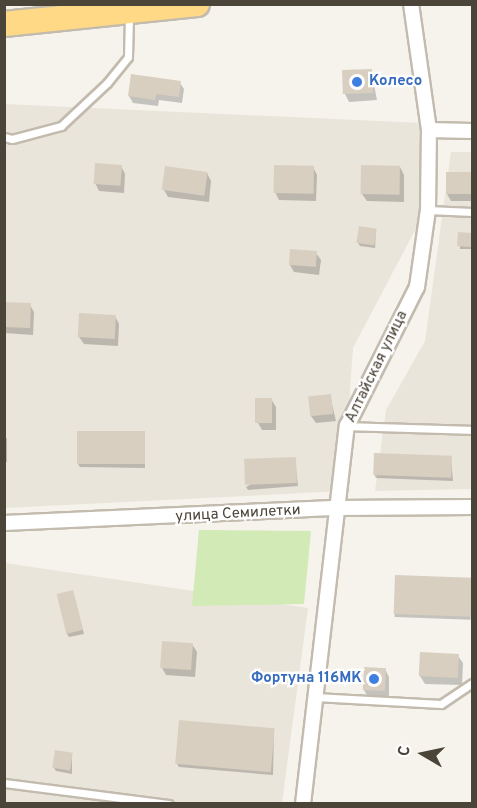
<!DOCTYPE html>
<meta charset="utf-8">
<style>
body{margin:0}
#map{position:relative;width:477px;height:808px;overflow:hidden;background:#f6f3ec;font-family:Overpass,sans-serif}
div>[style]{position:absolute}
.residential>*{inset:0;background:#eae5da}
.green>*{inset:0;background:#d2eab5}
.shadow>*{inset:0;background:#0003;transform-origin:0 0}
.building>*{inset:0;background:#d8cfc1;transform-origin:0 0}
.roads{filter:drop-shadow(2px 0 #c2bbae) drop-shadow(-2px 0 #c2bbae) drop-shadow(0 2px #c2bbae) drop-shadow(0 -2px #c2bbae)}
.service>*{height:7px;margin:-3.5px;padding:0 3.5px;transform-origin:3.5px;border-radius:3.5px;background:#fff}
.minor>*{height:14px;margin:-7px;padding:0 7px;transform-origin:7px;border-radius:7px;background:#fff}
.trunk>*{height:24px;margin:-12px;padding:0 12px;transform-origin:12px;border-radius:12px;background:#ffd985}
.dots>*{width:16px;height:16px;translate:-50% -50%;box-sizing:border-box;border:3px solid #fff;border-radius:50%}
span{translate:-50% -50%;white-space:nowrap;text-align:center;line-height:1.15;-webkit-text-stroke:4.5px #fff;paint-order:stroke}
.shop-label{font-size:15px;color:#366cbe;font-weight:700}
.left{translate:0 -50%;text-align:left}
.right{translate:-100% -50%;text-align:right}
.street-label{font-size:15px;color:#4b4439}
.frame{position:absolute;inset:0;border:6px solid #4b4439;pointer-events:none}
.north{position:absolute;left:393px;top:724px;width:60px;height:60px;-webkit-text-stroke:4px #fff;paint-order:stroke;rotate:279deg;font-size:16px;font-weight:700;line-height:24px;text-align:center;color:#4b4439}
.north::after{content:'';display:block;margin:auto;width:21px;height:27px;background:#4b4439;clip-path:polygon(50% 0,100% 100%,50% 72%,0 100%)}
</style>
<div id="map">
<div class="residential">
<i style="clip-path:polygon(4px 104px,422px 123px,423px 215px,353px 348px,343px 491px,5px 508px)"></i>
<i style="clip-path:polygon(451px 152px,472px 152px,472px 489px,375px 491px,386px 410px,425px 341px)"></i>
<i style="clip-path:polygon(5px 563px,308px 608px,282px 803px,5px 804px)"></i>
</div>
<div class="green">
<i style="clip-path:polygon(199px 530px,311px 531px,304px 604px,192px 606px)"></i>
</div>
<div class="shadow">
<i style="clip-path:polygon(371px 70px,377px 100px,349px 102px,345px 94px)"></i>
<i style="clip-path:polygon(132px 75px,180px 83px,184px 89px,182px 103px,159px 100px,158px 106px,133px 103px,129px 96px)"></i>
<i style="clip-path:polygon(121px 166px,125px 174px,124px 193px,99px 191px,95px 183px)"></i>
<i style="clip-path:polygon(313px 167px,317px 175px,316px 201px,279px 200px,275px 192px)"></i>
<i style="clip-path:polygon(400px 167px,404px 175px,404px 202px,367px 201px,362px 194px)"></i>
<i style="clip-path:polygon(207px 173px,211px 181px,209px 202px,168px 197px,164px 190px)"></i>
<i style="clip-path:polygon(447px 173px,472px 174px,472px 201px,451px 201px,447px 194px)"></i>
<i style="clip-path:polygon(376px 230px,375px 248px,360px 246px,358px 243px)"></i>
<i style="left:460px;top:234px;width:12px;height:15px"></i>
<i style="clip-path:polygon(316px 253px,321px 260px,319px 275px,294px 272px,290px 265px)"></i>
<i style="clip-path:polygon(4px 303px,30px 305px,34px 312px,33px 335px,4px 333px)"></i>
<i style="clip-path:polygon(115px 316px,119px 324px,118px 346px,84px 344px,79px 337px)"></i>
<i style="clip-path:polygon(330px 396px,336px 421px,316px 423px,311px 416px)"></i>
<i style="clip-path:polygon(271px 399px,276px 407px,276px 430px,262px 430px,258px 423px)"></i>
<i style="clip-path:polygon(144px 433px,145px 468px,80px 467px,78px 464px)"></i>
<i style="clip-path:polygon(5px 435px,7px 439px,7px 462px,4px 462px)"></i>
<i style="clip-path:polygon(451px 458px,453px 481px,376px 478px,374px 474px)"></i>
<i style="clip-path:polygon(295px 459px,298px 486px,248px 490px,246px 487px)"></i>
<i style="left:396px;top:577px;width:76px;height:40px;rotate:2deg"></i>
<i style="clip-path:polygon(74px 595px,84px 634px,69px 637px,67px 634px)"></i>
<i style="clip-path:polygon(192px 644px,197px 652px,195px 677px,166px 675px,162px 668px)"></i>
<i style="clip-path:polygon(458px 656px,463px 663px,462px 685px,425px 684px,420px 676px)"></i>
<i style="clip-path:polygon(385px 669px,389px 677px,389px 697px,368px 697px,364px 690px)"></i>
<i style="clip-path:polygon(274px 730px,273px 775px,179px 767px,177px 764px)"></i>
<i style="clip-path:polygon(72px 754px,72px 774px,56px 771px,54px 768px)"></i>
</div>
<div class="building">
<i style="left:372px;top:69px;width:24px;height:30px;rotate:88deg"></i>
<i style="clip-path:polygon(131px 74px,181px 81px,179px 97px,156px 94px,155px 100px,128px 96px)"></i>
<i style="left:95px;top:163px;width:27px;height:21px;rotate:4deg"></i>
<i style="left:274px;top:165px;width:40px;height:28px;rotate:1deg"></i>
<i style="left:361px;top:165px;width:39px;height:29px;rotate:1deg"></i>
<i style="left:165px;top:166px;width:43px;height:24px;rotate:8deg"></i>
<i style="left:446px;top:172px;width:26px;height:22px"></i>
<i style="left:359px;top:226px;width:18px;height:17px;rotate:9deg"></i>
<i style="left:458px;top:232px;width:14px;height:14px;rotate:4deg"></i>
<i style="left:290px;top:249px;width:27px;height:16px;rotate:4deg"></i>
<i style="left:4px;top:302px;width:27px;height:25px;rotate:2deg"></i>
<i style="left:79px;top:313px;width:37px;height:24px;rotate:3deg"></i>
<i style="left:331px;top:394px;width:20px;height:23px;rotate:84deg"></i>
<i style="left:255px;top:398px;width:17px;height:25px"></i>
<i style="left:77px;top:431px;width:68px;height:33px"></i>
<i style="left:374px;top:453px;width:78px;height:22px;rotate:2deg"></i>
<i style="left:296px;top:457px;width:26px;height:52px;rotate:88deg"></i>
<i style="left:395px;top:575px;width:77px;height:39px;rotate:2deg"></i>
<i style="left:73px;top:590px;width:41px;height:17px;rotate:76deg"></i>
<i style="left:162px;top:641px;width:31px;height:27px;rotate:4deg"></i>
<i style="left:420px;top:652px;width:39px;height:24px;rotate:3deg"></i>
<i style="left:364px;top:667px;width:22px;height:23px;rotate:3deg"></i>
<i style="left:179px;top:720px;width:96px;height:44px;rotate:5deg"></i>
<i style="left:55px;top:750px;width:18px;height:18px;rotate:9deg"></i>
</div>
<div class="roads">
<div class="service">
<i style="left:4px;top:137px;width:8px;rotate:14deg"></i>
<i style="left:12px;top:139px;width:51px;rotate:-14.9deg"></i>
<i style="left:61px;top:126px;width:63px;rotate:-43.1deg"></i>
<i style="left:107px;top:83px;width:33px;rotate:-51deg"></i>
<i style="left:128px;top:57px;width:41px;rotate:-88.6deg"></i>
<i style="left:428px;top:210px;width:44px;rotate:2.6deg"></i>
<i style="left:347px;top:426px;width:125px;rotate:1.8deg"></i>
<i style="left:315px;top:697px;width:126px;rotate:3.2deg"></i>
<i style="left:441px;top:704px;width:37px;rotate:-34deg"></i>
<i style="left:4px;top:783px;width:166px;rotate:7.3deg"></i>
</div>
<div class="minor">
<i style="left:429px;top:130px;width:43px;rotate:1.3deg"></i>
<i style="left:4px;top:523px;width:334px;rotate:-2.6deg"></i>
<i style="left:338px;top:508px;width:134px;rotate:-0.4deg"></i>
<i style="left:303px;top:804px;width:381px;rotate:-83.4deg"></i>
<i style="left:347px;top:426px;width:156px;rotate:-63.3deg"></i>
<i style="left:417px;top:287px;width:78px;rotate:-81.9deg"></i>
<i style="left:428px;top:210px;width:80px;rotate:-89.3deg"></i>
<i style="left:429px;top:130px;width:127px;rotate:-98.1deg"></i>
</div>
<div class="trunk">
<i style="left:4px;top:24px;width:194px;rotate:-5.9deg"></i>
</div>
</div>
<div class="dots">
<i style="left:357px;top:82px;background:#3f7fe0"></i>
<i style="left:374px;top:679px;background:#3f7fe0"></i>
</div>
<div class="shop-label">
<span class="left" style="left:369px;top:82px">Колесо</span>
<span class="right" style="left:362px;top:679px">Фортуна 116МК</span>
</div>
<div class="street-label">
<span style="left:377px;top:367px;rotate:-64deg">Алтайская улица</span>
<span style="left:238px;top:514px;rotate:-3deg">улица Семилетки</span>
</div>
<div class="frame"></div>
<div class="north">С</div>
</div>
